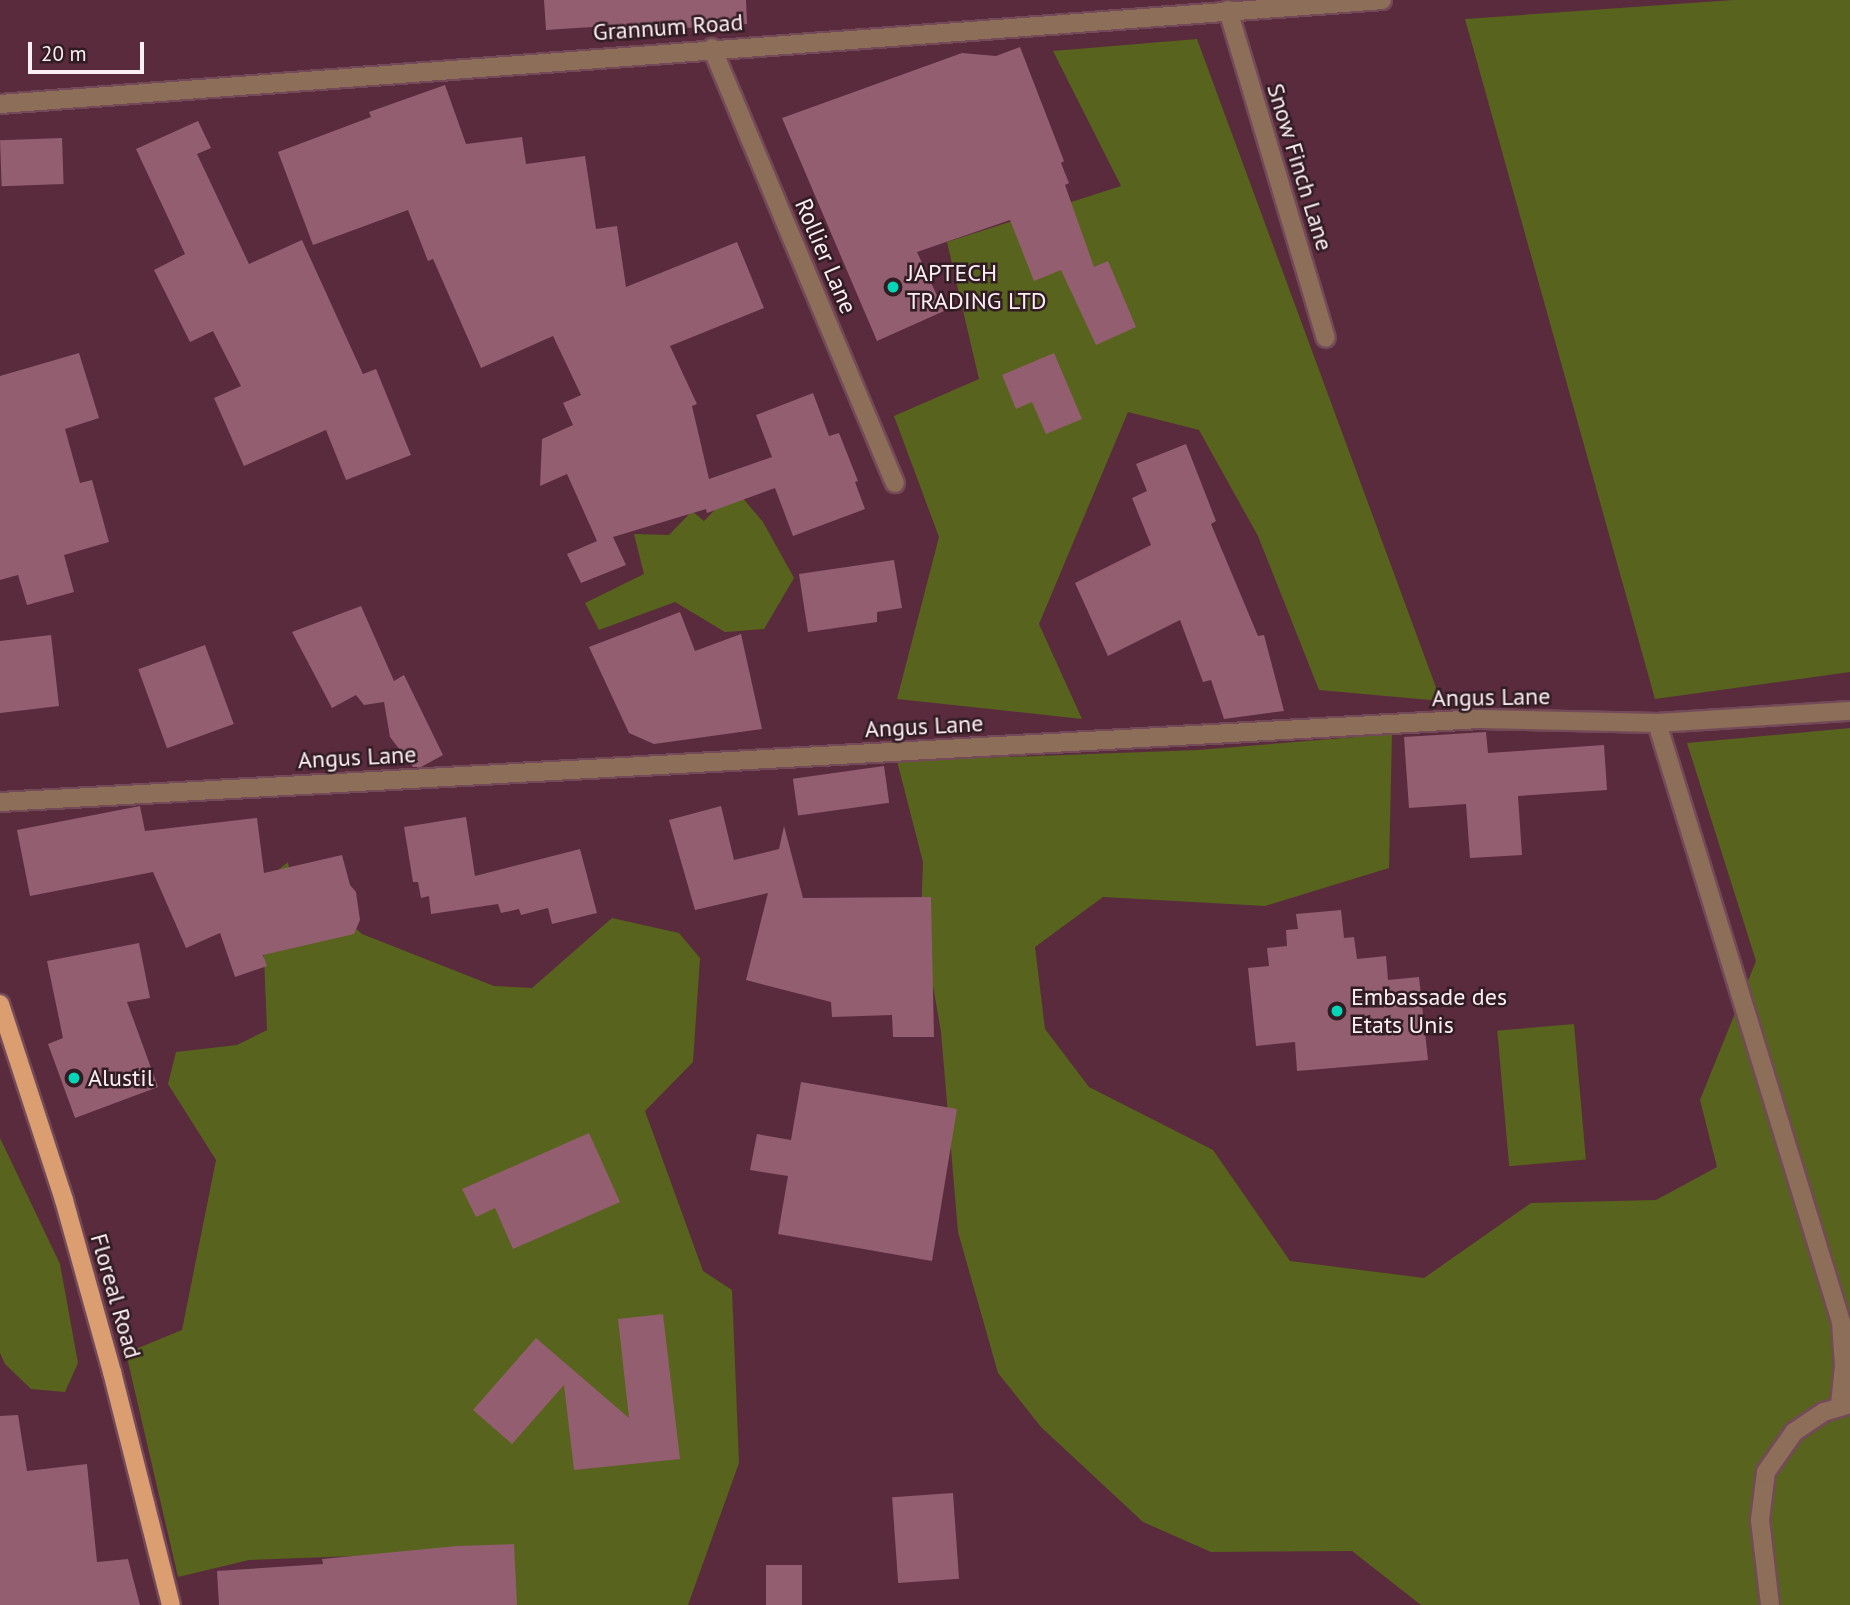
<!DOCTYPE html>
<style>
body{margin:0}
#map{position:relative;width:1850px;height:1605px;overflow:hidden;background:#5a2b3c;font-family:"PT Sans",sans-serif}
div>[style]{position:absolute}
.green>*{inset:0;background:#58631d;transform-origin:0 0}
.building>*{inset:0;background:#935e70;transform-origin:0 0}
.roads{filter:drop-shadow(2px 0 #744a59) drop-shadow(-2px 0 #744a59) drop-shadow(0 2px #744a59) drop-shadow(0 -2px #744a59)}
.minor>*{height:18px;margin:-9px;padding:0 9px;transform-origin:9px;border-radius:9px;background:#8c6e59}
.major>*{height:18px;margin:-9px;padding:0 9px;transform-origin:9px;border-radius:9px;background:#da9e71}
.dots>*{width:19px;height:19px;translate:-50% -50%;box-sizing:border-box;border:4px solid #311c23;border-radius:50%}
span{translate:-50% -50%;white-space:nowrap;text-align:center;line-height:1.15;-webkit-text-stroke:5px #311c23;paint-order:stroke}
.street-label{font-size:24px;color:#fceff3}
.poi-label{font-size:24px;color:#fceff3}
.left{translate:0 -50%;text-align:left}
.scale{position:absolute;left:28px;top:42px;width:116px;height:32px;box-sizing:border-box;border:4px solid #fceff3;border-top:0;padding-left:9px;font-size:21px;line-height:24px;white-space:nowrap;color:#fceff3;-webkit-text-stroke:5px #311c23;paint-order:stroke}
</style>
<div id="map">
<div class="green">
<i style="clip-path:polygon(1733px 0,1850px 0,1850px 672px,1655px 699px,1465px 19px)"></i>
<i style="clip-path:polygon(1197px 39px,1441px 701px,1319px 690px,1258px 536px,1199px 430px,1128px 412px,1039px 624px,1082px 719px,897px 699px,939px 537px,894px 416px,979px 379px,947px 242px,1121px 186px,1053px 51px)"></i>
<i style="clip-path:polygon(735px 489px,763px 522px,794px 578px,764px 629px,725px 632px,675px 602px,599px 630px,585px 603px,644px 574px,634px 534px,669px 535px,692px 511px,704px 521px)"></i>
<i style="clip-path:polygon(1850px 728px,1850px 1605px,1421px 1605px,1352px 1551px,1211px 1552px,1143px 1522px,1041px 1427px,998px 1373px,958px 1232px,941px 1032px,921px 917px,923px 862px,897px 761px,1198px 750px,1392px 734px,1389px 868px,1265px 906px,1103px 897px,1035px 947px,1045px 1029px,1089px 1087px,1213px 1150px,1290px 1261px,1424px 1278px,1531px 1203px,1656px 1200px,1717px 1167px,1700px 1100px,1756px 961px,1687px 743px)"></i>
<i style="clip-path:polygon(288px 862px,289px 868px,362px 934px,494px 986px,532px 988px,612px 918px,679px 933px,700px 958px,693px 1062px,645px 1111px,703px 1271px,732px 1290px,739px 1463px,688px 1605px,511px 1605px,464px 1552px,249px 1560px,178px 1577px,126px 1353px,182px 1330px,216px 1160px,168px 1084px,176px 1052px,237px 1045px,267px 1030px,261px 884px)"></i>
<i style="left:1574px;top:1024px;width:136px;height:77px;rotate:85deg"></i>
<i style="clip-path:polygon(0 1138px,60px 1264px,78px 1363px,65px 1392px,31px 1389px,5px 1364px,0 1353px)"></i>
</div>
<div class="building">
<i style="clip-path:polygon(544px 0,746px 0,747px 24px,624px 32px,623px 25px,546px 30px)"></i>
<i style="clip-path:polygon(1020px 47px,1064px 161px,1061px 163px,1069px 183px,1065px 185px,1094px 267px,1108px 261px,1136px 327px,1096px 345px,1061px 270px,1034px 281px,1010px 220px,917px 252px,944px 311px,877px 341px,782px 118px,962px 53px,996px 56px)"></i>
<i style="clip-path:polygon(445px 85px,466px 144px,522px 137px,526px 164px,585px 156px,596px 229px,617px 226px,626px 287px,737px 242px,764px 308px,670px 346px,697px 404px,692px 406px,709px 479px,772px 457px,756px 415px,813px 393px,829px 436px,839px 433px,858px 481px,855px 482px,865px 509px,793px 536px,775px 488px,707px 513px,706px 509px,613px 537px,626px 565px,581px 583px,567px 554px,597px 541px,567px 474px,540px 486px,542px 439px,573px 425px,563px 403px,581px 395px,553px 336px,481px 368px,433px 259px,428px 261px,408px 210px,313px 245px,278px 152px,371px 117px,369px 112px)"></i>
<i style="clip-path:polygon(198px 121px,211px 148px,197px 154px,249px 264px,302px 240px,363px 374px,376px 369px,411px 455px,346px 480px,326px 430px,244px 466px,214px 398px,241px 386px,213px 331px,190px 342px,154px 270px,185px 254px,136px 149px)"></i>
<i style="left:62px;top:138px;width:46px;height:62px;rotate:88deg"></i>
<i style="clip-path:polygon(79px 353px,99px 418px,65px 429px,80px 483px,92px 480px,109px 542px,64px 555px,74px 592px,27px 605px,18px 575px,0 580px,0 376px)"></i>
<i style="clip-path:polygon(1054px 353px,1082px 419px,1046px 434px,1032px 402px,1016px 409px,1002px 375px)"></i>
<i style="clip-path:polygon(1186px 444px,1216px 521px,1211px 524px,1258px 636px,1264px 635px,1284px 711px,1224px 719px,1211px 680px,1203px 682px,1180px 620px,1108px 656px,1075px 583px,1151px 545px,1132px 498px,1147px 491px,1136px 464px)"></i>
<i style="clip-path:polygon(894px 560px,902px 608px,877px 612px,877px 622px,808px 632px,799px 574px)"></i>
<i style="clip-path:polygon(361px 606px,394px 681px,404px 675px,443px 755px,421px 767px,413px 767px,390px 737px,384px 702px,364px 705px,356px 695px,332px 708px,292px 632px)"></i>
<i style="clip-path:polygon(680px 612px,695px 651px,741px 634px,762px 729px,654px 744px,629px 733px,589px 647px)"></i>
<i style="clip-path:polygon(51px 635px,59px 706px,0 713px,0 641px)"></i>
<i style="left:205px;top:645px;width:84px;height:71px;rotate:70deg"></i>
<i style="clip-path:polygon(1486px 732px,1488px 753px,1604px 745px,1607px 790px,1518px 796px,1522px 855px,1470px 858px,1466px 804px,1409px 808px,1404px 737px)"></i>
<i style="left:884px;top:766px;width:37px;height:92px;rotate:82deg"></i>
<i style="clip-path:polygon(140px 806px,145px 831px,257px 818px,264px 873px,342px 855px,350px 885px,356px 892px,360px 920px,354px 934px,263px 955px,267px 966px,235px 977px,220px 933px,186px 948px,153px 872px,30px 896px,17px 830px)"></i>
<i style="clip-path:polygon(721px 806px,734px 860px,779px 849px,784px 826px,803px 898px,931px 897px,934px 1037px,893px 1037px,892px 1015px,832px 1017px,831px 1002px,746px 980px,768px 893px,695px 910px,669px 820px)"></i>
<i style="clip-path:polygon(466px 817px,475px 876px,580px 849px,597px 913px,552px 924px,548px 908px,521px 915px,519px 909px,501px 913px,498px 904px,431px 914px,429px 896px,421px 898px,418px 882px,413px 882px,404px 827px)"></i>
<i style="clip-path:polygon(1341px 910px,1344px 938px,1354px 937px,1357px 959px,1386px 956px,1388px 980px,1419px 977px,1428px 1060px,1297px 1071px,1295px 1042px,1256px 1046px,1248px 968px,1269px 966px,1267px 948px,1287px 946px,1286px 930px,1298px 929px,1296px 914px)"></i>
<i style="clip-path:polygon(139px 943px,150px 998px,127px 1002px,158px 1087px,75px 1118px,48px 1044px,63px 1038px,47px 961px)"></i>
<i style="clip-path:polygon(801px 1082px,957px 1109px,932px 1261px,778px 1234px,788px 1176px,750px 1170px,757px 1134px,791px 1140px)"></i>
<i style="clip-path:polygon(589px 1133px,620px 1202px,513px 1249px,495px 1208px,476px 1217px,462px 1189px)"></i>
<i style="clip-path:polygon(663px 1314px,680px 1459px,574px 1470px,564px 1385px,512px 1444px,473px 1410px,536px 1338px,629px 1418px,618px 1319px)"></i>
<i style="clip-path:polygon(18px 1415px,27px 1471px,87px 1464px,97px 1562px,128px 1559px,140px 1605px,0 1605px,0 1416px)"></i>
<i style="left:953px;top:1493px;width:86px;height:61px;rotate:86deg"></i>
<i style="clip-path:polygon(514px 1544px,517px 1605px,219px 1605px,217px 1571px,323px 1564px,322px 1559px,457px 1546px)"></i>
<i style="left:766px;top:1565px;width:36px;height:40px"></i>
</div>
<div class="roads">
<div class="minor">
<i style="left:1228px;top:10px;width:342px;rotate:73.4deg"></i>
<i style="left:712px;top:48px;width:472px;rotate:67.2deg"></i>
<i style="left:0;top:104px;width:1386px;rotate:-4.3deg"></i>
<i style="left:1657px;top:723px;width:627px;rotate:72.92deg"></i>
<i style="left:1841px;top:1322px;width:44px;rotate:86.1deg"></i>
<i style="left:1844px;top:1366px;width:39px;rotate:96deg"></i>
<i style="left:0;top:802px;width:1483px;rotate:-3.21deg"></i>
<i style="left:1481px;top:719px;width:176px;rotate:1.3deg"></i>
<i style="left:1657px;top:723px;width:193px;rotate:-3.6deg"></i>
<i style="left:1770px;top:1605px;width:86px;rotate:-96.7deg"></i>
<i style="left:1760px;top:1520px;width:48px;rotate:-82.9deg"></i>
<i style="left:1766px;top:1472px;width:49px;rotate:-55deg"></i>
<i style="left:1794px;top:1432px;width:36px;rotate:-34deg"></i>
<i style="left:1824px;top:1412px;width:27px;rotate:-17deg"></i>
</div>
<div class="major">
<i style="left:0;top:1004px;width:206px;rotate:71.9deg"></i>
<i style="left:64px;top:1200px;width:179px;rotate:74.4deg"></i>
<i style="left:112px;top:1372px;width:240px;rotate:75.8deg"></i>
</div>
</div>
<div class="dots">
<i style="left:893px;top:287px;background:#04d5b6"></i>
<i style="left:1337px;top:1011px;background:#04d5b6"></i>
<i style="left:74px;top:1078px;background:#04d5b6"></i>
</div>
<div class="street-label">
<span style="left:668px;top:27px;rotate:-4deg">Grannum Road</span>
<span style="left:1300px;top:167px;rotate:73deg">Snow Finch Lane</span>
<span style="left:826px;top:256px;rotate:67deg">Rollier Lane</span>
<span style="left:1491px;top:697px;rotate:-1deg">Angus Lane</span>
<span style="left:924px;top:726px;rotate:-3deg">Angus Lane</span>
<span style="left:357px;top:757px;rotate:-3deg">Angus Lane</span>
<span style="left:116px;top:1296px;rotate:74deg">Floreal Road</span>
</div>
<div class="poi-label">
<span class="left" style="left:907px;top:287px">JAPTECH<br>TRADING LTD</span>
<span class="left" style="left:1351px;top:1011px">Embassade des<br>Etats Unis</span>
<span class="left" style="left:88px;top:1078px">Alustil</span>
</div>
<div class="scale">20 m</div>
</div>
